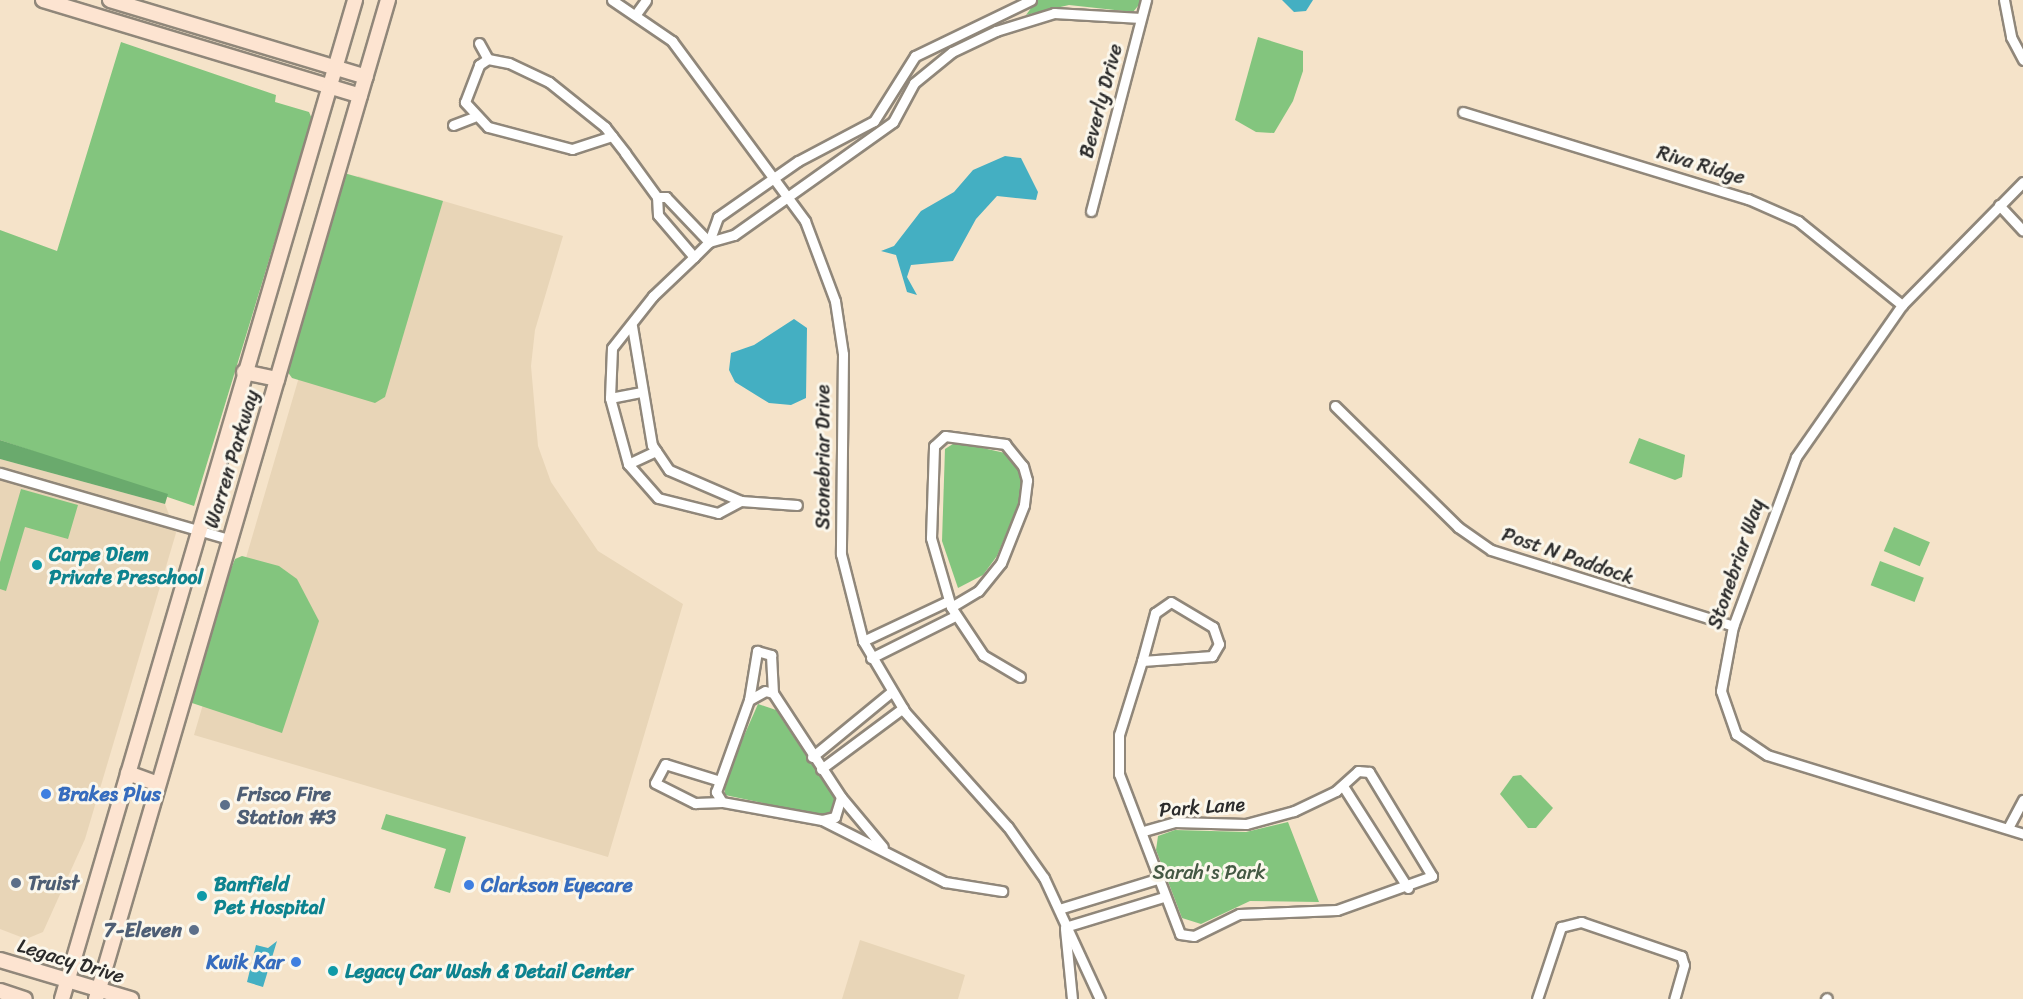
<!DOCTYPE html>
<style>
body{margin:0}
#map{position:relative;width:2023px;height:999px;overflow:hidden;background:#f5e3c9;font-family:Sriracha,sans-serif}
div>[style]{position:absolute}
.built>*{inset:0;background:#e8d5b7}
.green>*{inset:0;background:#83c57e;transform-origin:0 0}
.forest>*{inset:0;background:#6aaa6d}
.water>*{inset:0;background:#44afc2}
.roads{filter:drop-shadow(2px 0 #90877a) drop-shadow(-2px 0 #90877a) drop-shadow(0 2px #90877a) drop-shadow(0 -2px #90877a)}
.street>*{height:9px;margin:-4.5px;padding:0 4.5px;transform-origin:4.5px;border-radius:4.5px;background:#fff}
.secondary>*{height:14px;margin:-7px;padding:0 7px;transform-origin:7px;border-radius:7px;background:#fde4d1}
.dots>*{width:16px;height:16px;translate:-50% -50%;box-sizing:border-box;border:3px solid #fbf7ec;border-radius:50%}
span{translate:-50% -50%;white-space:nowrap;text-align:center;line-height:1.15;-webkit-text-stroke:6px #fbf7ec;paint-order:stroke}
.street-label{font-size:20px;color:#2b2b2b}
.culture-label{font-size:20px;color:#0d838f;font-weight:700}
.left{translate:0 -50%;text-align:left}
.shop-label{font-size:20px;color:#366cbe;font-weight:700}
.right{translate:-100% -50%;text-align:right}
.service-label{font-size:20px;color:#4e5e75;font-weight:700}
.park-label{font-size:20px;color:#455944}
</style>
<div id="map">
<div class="built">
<i style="clip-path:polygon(358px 176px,563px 236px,535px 330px,531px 366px,538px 446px,551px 482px,598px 551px,683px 604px,608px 857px,194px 735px)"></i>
<i style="clip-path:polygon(0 459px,165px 504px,176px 533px,85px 839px,43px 932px,26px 939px,0 929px)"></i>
<i style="clip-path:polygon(860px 940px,965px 975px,958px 999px,842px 999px)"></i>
</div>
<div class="green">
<i style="clip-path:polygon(1037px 0,1143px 0,1133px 12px,1069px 5px,1026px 15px)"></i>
<i style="clip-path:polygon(1258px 37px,1303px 51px,1303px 71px,1293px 101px,1274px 133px,1256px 132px,1235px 120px)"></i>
<i style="clip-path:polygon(121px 42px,276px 95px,275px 102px,309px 112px,312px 119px,194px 506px,0 440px,0 230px,57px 251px)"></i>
<i style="clip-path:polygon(344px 173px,443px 201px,385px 397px,375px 403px,292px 378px,287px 371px)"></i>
<i style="clip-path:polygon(1639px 438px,1685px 455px,1682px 477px,1675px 480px,1629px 463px)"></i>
<i style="clip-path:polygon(956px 442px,1005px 453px,1023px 477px,1021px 498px,997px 556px,983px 575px,958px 588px,942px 541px,945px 449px)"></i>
<i style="clip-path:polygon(21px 489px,78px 505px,68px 539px,25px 527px,6px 591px,0 589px,0 562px)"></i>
<i style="left:1894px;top:527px;width:39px;height:26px;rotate:23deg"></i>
<i style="clip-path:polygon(242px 556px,279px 566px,297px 579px,319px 621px,282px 733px,189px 702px,217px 604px,235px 559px)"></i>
<i style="left:1880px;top:561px;width:47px;height:26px;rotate:21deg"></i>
<i style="clip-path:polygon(758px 704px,776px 710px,835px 799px,832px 811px,823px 816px,725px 795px,725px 779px)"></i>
<i style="clip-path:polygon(1521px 775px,1553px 808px,1536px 828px,1528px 828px,1500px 794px,1513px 776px)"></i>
<i style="clip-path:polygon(386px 814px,466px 837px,450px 893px,434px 888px,446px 849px,381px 829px)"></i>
<i style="clip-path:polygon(1288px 822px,1319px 902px,1250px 901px,1201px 924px,1182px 918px,1156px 850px,1158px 836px,1175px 830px,1246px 832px)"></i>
</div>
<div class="forest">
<i style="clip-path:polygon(0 440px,168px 494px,165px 504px,0 459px)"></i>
</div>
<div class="water">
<i style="clip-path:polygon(1282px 0,1313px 0,1306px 11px,1294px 12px)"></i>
<i style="clip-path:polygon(1005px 156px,1021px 158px,1038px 192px,1036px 200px,997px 196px,976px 219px,953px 261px,911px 265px,907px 277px,917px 295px,907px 292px,896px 255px,881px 251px,894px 246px,921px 211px,954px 192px,973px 170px)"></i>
<i style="clip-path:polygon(794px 319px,807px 328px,806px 398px,791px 405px,769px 403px,735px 382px,729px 370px,731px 353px,754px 345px)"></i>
<i style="clip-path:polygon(277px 941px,263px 987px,247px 982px,256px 945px,268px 948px)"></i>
</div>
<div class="roads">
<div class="street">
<i style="left:612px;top:0;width:73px;rotate:34.3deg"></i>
<i style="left:672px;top:41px;width:224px;rotate:53.5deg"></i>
<i style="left:805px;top:221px;width:85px;rotate:69.4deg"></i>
<i style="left:835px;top:301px;width:54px;rotate:81.4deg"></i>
<i style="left:843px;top:354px;width:200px;rotate:90.6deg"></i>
<i style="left:841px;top:554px;width:90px;rotate:75.8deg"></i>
<i style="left:863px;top:641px;width:82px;rotate:59.4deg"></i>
<i style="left:905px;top:712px;width:154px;rotate:48.2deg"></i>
<i style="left:1008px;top:827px;width:62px;rotate:54.8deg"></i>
<i style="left:1044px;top:878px;width:133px;rotate:65.2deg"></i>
<i style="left:1031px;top:0;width:129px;rotate:154.2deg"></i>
<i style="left:915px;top:56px;width:77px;rotate:122.2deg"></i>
<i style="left:874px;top:121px;width:86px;rotate:152.2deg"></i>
<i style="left:798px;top:161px;width:98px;rotate:145deg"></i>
<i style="left:718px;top:217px;width:27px;rotate:110deg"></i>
<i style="left:709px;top:242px;width:26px;rotate:-16deg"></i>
<i style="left:734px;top:235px;width:195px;rotate:-35.4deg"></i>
<i style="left:893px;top:122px;width:44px;rotate:-61.7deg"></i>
<i style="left:914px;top:83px;width:49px;rotate:-39.2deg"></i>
<i style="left:952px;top:52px;width:49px;rotate:-25.5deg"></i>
<i style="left:996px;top:31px;width:61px;rotate:-17.2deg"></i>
<i style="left:1054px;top:13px;width:87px;rotate:3.3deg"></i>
<i style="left:2004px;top:0;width:38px;rotate:79deg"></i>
<i style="left:2011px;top:37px;width:26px;rotate:62deg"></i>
<i style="left:636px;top:14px;width:17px;rotate:-54deg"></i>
<i style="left:479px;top:43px;width:18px;rotate:61deg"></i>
<i style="left:1463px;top:112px;width:298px;rotate:17deg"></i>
<i style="left:1748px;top:199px;width:55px;rotate:23.7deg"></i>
<i style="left:1798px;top:221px;width:134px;rotate:38.9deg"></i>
<i style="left:453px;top:125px;width:22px;rotate:-21deg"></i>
<i style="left:612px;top:136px;width:42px;rotate:162deg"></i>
<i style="left:572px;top:149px;width:87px;rotate:-165.3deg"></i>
<i style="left:488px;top:127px;width:34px;rotate:-133deg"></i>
<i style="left:465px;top:102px;width:40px;rotate:-69deg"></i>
<i style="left:479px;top:65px;width:11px;rotate:-34deg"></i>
<i style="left:488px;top:59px;width:21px;rotate:11deg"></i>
<i style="left:509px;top:63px;width:44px;rotate:25.4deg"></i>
<i style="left:549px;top:82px;width:72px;rotate:38.8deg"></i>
<i style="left:605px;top:127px;width:33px;rotate:52deg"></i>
<i style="left:625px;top:153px;width:54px;rotate:54deg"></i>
<i style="left:2023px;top:182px;width:173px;rotate:134.5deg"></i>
<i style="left:1902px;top:305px;width:185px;rotate:124.9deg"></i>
<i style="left:1796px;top:457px;width:180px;rotate:110.4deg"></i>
<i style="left:1733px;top:626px;width:66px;rotate:100.5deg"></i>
<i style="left:1721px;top:691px;width:46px;rotate:70.8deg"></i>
<i style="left:1736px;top:734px;width:37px;rotate:34deg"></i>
<i style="left:1767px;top:755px;width:268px;rotate:17.1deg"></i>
<i style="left:1999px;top:205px;width:35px;rotate:47deg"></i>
<i style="left:1091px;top:211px;width:218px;rotate:-75.4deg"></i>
<i style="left:694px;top:257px;width:55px;rotate:-130.6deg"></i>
<i style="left:658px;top:215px;width:18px;rotate:-93deg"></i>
<i style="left:657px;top:197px;width:9px"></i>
<i style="left:666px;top:197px;width:62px;rotate:46.3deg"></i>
<i style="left:709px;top:242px;width:21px;rotate:135deg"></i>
<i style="left:694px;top:257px;width:57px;rotate:136.4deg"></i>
<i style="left:653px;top:296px;width:66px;rotate:128.3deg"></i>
<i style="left:612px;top:348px;width:50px;rotate:92.3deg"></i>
<i style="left:610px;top:398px;width:68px;rotate:74.7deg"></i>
<i style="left:628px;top:464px;width:45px;rotate:48.6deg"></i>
<i style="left:658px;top:498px;width:62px;rotate:14deg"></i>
<i style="left:718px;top:513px;width:26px;rotate:-28deg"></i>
<i style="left:632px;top:326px;width:121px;rotate:80.5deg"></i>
<i style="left:652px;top:445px;width:30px;rotate:56deg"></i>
<i style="left:669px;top:470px;width:78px;rotate:23.3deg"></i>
<i style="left:741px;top:501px;width:56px;rotate:4.1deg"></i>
<i style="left:610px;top:398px;width:31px;rotate:-11deg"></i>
<i style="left:1335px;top:406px;width:173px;rotate:44.5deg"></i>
<i style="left:1458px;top:527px;width:40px;rotate:34.9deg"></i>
<i style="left:1491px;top:550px;width:254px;rotate:17.4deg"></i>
<i style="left:945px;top:436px;width:61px;rotate:7.6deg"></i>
<i style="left:1005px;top:444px;width:28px;rotate:51deg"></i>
<i style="left:1023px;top:466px;width:15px;rotate:74deg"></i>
<i style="left:1027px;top:480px;width:25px;rotate:97deg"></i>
<i style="left:1024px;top:505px;width:62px;rotate:111.6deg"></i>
<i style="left:1001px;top:563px;width:36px;rotate:129deg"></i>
<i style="left:978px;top:591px;width:31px;rotate:149deg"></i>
<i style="left:951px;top:607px;width:72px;rotate:-106.2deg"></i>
<i style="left:931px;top:538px;width:92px;rotate:-88.1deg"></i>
<i style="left:934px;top:446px;width:15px;rotate:-42deg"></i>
<i style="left:628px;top:464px;width:31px;rotate:-25deg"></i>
<i style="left:0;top:473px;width:238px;rotate:16.1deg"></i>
<i style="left:1171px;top:602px;width:49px;rotate:30.8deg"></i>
<i style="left:1213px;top:627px;width:18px;rotate:71deg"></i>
<i style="left:1219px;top:644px;width:14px;rotate:120deg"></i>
<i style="left:1212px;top:656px;width:70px;rotate:175.9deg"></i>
<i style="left:1142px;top:661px;width:50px;rotate:-74.8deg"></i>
<i style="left:1155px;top:613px;width:19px;rotate:-35deg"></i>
<i style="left:951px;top:607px;width:58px;rotate:56.3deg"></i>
<i style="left:983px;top:655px;width:43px;rotate:30.7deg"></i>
<i style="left:863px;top:641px;width:94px;rotate:-25.2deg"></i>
<i style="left:871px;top:658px;width:94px;rotate:-26.6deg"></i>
<i style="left:1142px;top:661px;width:77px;rotate:107.3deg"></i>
<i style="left:1119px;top:735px;width:39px;rotate:90deg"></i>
<i style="left:1119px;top:774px;width:171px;rotate:69.1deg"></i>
<i style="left:1180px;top:934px;width:14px;rotate:8deg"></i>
<i style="left:1194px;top:936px;width:50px;rotate:-26.1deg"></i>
<i style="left:1239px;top:914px;width:98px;rotate:-2.3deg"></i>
<i style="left:1337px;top:910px;width:101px;rotate:-19.7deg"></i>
<i style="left:1432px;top:876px;width:122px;rotate:-121.2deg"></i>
<i style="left:1369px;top:772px;width:11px;rotate:-175deg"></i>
<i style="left:1358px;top:771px;width:30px;rotate:138deg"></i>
<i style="left:1336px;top:791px;width:47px;rotate:154.5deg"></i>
<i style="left:1294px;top:811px;width:50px;rotate:164.8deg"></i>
<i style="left:1246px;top:824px;width:71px;rotate:-178.4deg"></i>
<i style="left:1175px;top:822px;width:33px;rotate:164deg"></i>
<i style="left:765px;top:691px;width:8px;rotate:14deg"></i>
<i style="left:773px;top:693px;width:124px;rotate:56.8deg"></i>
<i style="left:841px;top:797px;width:21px;rotate:107deg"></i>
<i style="left:835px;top:817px;width:13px;rotate:167deg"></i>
<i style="left:822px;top:820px;width:102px;rotate:-169.8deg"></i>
<i style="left:722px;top:802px;width:12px;rotate:-121deg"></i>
<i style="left:716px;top:792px;width:98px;rotate:-70.3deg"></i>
<i style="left:749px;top:700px;width:18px;rotate:-29deg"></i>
<i style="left:749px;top:700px;width:50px;rotate:-80.7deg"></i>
<i style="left:757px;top:651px;width:15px;rotate:16deg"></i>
<i style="left:771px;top:655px;width:38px;rotate:87deg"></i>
<i style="left:812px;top:757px;width:102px;rotate:-39.4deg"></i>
<i style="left:821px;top:769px;width:102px;rotate:-36.6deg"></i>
<i style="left:717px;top:780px;width:54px;rotate:-162.9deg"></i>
<i style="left:665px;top:764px;width:21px;rotate:118deg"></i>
<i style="left:655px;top:783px;width:45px;rotate:26.6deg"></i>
<i style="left:695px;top:803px;width:27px;rotate:-2deg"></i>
<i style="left:1343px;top:786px;width:121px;rotate:57.5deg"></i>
<i style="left:841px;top:797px;width:65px;rotate:50deg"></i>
<i style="left:822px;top:820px;width:138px;rotate:26.8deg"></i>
<i style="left:945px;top:882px;width:58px;rotate:9deg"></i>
<i style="left:2008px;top:828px;width:32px;rotate:-62deg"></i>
<i style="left:1059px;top:909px;width:102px;rotate:-17deg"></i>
<i style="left:1065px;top:927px;width:103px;rotate:-16.9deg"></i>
<i style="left:1065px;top:929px;width:70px;rotate:84.3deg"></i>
<i style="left:1537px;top:999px;width:76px;rotate:-71.6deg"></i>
<i style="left:1561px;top:927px;width:21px;rotate:-14deg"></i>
<i style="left:1581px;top:922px;width:106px;rotate:18.8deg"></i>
<i style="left:1681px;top:956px;width:9px;rotate:72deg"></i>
<i style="left:1684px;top:965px;width:35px;rotate:106deg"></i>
<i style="left:1826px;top:999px;width:1px;rotate:-45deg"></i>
</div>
<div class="secondary">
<i style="left:43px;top:0;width:331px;rotate:16.8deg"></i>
<i style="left:110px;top:0;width:267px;rotate:16.7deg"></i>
<i style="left:244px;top:372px;width:34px;rotate:12deg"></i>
<i style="left:128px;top:773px;width:29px;rotate:20deg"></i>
<i style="left:0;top:960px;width:137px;rotate:16.6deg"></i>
<i style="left:0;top:991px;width:26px;rotate:18deg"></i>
<i style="left:62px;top:999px;width:1041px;rotate:-73.65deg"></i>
<i style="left:96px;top:999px;width:1041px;rotate:-73.71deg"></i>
</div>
</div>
<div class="dots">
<i style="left:37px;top:565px;background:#0f9aa8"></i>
<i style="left:46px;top:794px;background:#3f7fe0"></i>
<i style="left:225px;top:805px;background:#5c6f8a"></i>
<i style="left:16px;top:883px;background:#5c6f8a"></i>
<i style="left:469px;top:885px;background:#3f7fe0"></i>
<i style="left:202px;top:896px;background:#0f9aa8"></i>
<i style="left:194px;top:930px;background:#5c6f8a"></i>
<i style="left:296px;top:962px;background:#3f7fe0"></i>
<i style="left:333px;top:971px;background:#0f9aa8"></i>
</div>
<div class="street-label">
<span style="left:1101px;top:101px;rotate:-75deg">Beverly Drive</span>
<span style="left:1701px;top:165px;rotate:17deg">Riva Ridge</span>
<span style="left:823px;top:457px;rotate:-90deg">Stonebriar Drive</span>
<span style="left:232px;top:459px;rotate:-73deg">Warren Parkway</span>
<span style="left:1568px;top:556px;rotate:19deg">Post N Paddock</span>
<span style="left:1736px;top:564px;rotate:-71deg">Stonebriar Way</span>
<span style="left:1202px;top:807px;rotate:-4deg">Park Lane</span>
<span style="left:71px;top:961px;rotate:17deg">Legacy Drive</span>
</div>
<div class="culture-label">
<span class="left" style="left:49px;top:566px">Carpe Diem<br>Private Preschool</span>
<span class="left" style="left:214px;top:896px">Banfield<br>Pet Hospital</span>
<span class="left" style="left:345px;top:971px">Legacy Car Wash &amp; Detail Center</span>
</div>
<div class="shop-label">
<span class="left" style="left:58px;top:794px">Brakes Plus</span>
<span class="left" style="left:481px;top:885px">Clarkson Eyecare</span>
<span class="right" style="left:284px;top:962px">Kwik Kar</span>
</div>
<div class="service-label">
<span class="left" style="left:237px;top:806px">Frisco Fire<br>Station #3</span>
<span class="left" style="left:28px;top:883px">Truist</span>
<span class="right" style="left:182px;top:930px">7-Eleven</span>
</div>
<div class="park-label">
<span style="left:1209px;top:872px">Sarah's Park</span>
</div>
</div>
